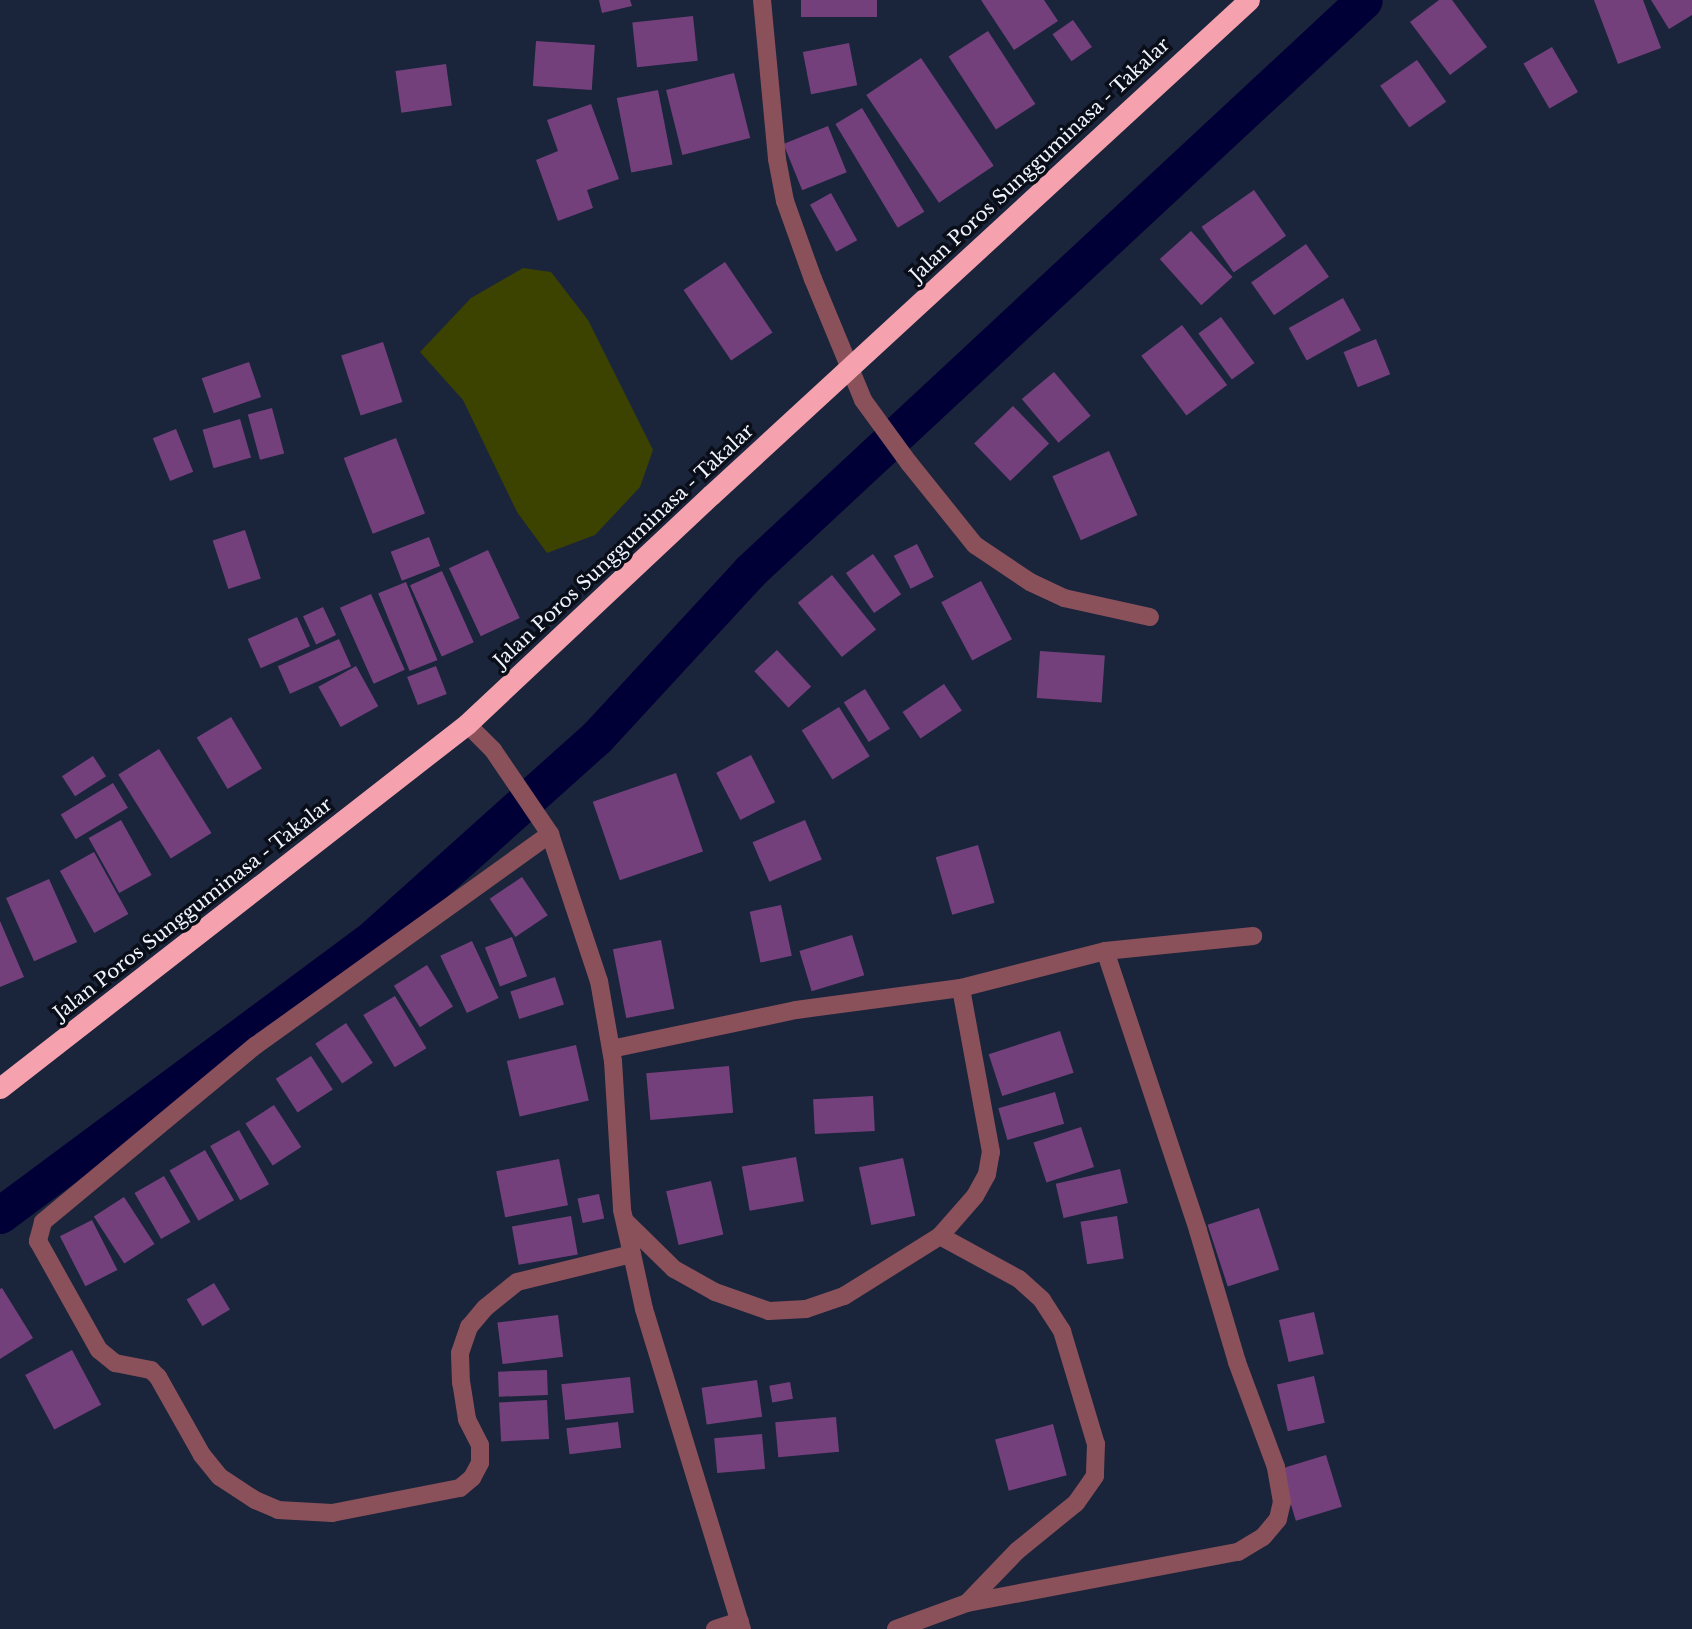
<!DOCTYPE html>
<style>
body{margin:0}
#map{position:relative;width:1692px;height:1629px;overflow:hidden;background:#1a243b;font-family:"Libre Baskerville",serif}
div>[style]{position:absolute}
.green>*{inset:0;background:#3c4301}
.canal>*{height:37px;margin:-18.5px;padding:0 18.5px;transform-origin:18.5px;border-radius:18.5px;background:#000037}
.building>*{inset:0;background:#74407c;transform-origin:0 0}
.minor>*{height:18px;margin:-9px;padding:0 9px;transform-origin:9px;border-radius:9px;background:#8a515a}
.highway>*{height:21px;margin:-10.5px;padding:0 10.5px;transform-origin:10.5px;border-radius:10.5px;background:#f6a1ae}
span{translate:-50% -50%;white-space:nowrap;text-align:center;line-height:1.15;-webkit-text-stroke:7px #090e18;paint-order:stroke}
.street-label{font-size:19px;color:#eff4fe}
</style>
<div id="map">
<div class="green">
<i style="clip-path:polygon(523px 268px,551px 272px,588px 320px,653px 450px,640px 487px,595px 535px,547px 553px,517px 512px,463px 400px,420px 352px,471px 298px)"></i>
</div>
<div class="canal">
<i style="left:0;top:1215px;width:467px;rotate:-36.6deg"></i>
<i style="left:375px;top:936px;width:297px;rotate:-41.9deg"></i>
<i style="left:596px;top:738px;width:227px;rotate:-47.3deg"></i>
<i style="left:750px;top:571px;width:838px;rotate:-42.92deg"></i>
</div>
<div class="building">
<i style="clip-path:polygon(599px 0,630px 0,632px 6px,602px 13px)"></i>
<i style="left:801px;top:0;width:76px;height:17px"></i>
<i style="clip-path:polygon(981px 0,1044px 0,1058px 21px,1014px 50px)"></i>
<i style="clip-path:polygon(1439px 0,1452px 0,1487px 47px,1450px 75px,1410px 22px)"></i>
<i style="clip-path:polygon(1594px 0,1643px 0,1661px 48px,1618px 64px)"></i>
<i style="clip-path:polygon(1651px 0,1692px 0,1692px 15px,1669px 29px)"></i>
<i style="left:693px;top:16px;width:45px;height:61px;rotate:84deg"></i>
<i style="left:1073px;top:20px;width:33px;height:25px;rotate:55deg"></i>
<i style="left:988px;top:31px;width:87px;height:47px;rotate:57deg"></i>
<i style="left:536px;top:41px;width:59px;height:45px;rotate:4deg"></i>
<i style="left:849px;top:43px;width:43px;height:47px;rotate:79deg"></i>
<i style="left:1552px;top:47px;width:52px;height:33px;rotate:60deg"></i>
<i style="left:921px;top:58px;width:130px;height:66px;rotate:56deg"></i>
<i style="left:1417px;top:60px;width:51px;height:45px;rotate:55deg"></i>
<i style="left:446px;top:64px;width:42px;height:51px;rotate:82deg"></i>
<i style="left:734px;top:73px;width:67px;height:70px;rotate:76deg"></i>
<i style="left:658px;top:90px;width:76px;height:42px;rotate:79deg"></i>
<i style="clip-path:polygon(591px 104px,619px 179px,587px 190px,593px 208px,558px 221px,536px 160px,558px 151px,547px 120px)"></i>
<i style="left:862px;top:108px;width:121px;height:31px;rotate:59deg"></i>
<i style="left:828px;top:126px;width:50px;height:48px;rotate:68deg"></i>
<i style="left:1254px;top:190px;width:56px;height:64px;rotate:55deg"></i>
<i style="left:831px;top:193px;width:54px;height:24px;rotate:61deg"></i>
<i style="left:1191px;top:231px;width:62px;height:42px;rotate:48deg"></i>
<i style="left:1306px;top:244px;width:40px;height:67px;rotate:55deg"></i>
<i style="left:725px;top:262px;width:85px;height:50px;rotate:56deg"></i>
<i style="left:1343px;top:298px;width:37px;height:62px;rotate:61deg"></i>
<i style="left:1221px;top:317px;width:57px;height:28px;rotate:54deg"></i>
<i style="left:1182px;top:325px;width:75px;height:51px;rotate:53deg"></i>
<i style="left:1376px;top:339px;width:38px;height:35px;rotate:68deg"></i>
<i style="left:383px;top:342px;width:63px;height:44px;rotate:72deg"></i>
<i style="left:249px;top:362px;width:37px;height:50px;rotate:71deg"></i>
<i style="left:1054px;top:372px;width:57px;height:42px;rotate:50deg"></i>
<i style="left:1013px;top:406px;width:52px;height:54px;rotate:46deg"></i>
<i style="left:272px;top:408px;width:47px;height:25px;rotate:75deg"></i>
<i style="left:240px;top:419px;width:40px;height:39px;rotate:74deg"></i>
<i style="left:176px;top:429px;width:46px;height:25px;rotate:68deg"></i>
<i style="left:396px;top:438px;width:81px;height:56px;rotate:69deg"></i>
<i style="left:1109px;top:451px;width:70px;height:62px;rotate:66deg"></i>
<i style="left:245px;top:530px;width:51px;height:34px;rotate:72deg"></i>
<i style="left:429px;top:537px;width:31px;height:41px;rotate:69deg"></i>
<i style="left:917px;top:544px;width:37px;height:26px;rotate:63deg"></i>
<i style="left:488px;top:550px;width:75px;height:43px;rotate:65deg"></i>
<i style="left:873px;top:554px;width:49px;height:33px;rotate:55deg"></i>
<i style="left:442px;top:571px;width:78px;height:35px;rotate:66deg"></i>
<i style="left:832px;top:575px;width:70px;height:44px;rotate:51deg"></i>
<i style="left:981px;top:581px;width:66px;height:45px;rotate:62deg"></i>
<i style="left:406px;top:582px;width:84px;height:30px;rotate:68deg"></i>
<i style="left:371px;top:594px;width:83px;height:34px;rotate:66deg"></i>
<i style="left:323px;top:607px;width:31px;height:22px;rotate:65deg"></i>
<i style="left:297px;top:617px;width:32px;height:54px;rotate:66deg"></i>
<i style="left:339px;top:639px;width:30px;height:67px;rotate:66deg"></i>
<i style="left:777px;top:650px;width:50px;height:31px;rotate:47deg"></i>
<i style="left:1040px;top:651px;width:65px;height:47px;rotate:4deg"></i>
<i style="left:356px;top:666px;width:46px;height:43px;rotate:61deg"></i>
<i style="left:436px;top:666px;width:30px;height:31px;rotate:69deg"></i>
<i style="left:944px;top:684px;width:32px;height:50px;rotate:56deg"></i>
<i style="left:865px;top:689px;width:47px;height:25px;rotate:58deg"></i>
<i style="left:839px;top:707px;width:58px;height:44px;rotate:58deg"></i>
<i style="left:231px;top:717px;width:60px;height:40px;rotate:59deg"></i>
<i style="left:159px;top:749px;width:99px;height:48px;rotate:58deg"></i>
<i style="left:751px;top:755px;width:53px;height:39px;rotate:63deg"></i>
<i style="left:93px;top:756px;width:24px;height:37px;rotate:57deg"></i>
<i style="left:676px;top:773px;width:83px;height:88px;rotate:71deg"></i>
<i style="left:113px;top:783px;width:29px;height:61px;rotate:59deg"></i>
<i style="left:121px;top:820px;width:63px;height:37px;rotate:61deg"></i>
<i style="left:805px;top:820px;width:43px;height:57px;rotate:67deg"></i>
<i style="left:978px;top:845px;width:60px;height:44px;rotate:74deg"></i>
<i style="left:94px;top:852px;width:71px;height:39px;rotate:61deg"></i>
<i style="left:522px;top:877px;width:46px;height:39px;rotate:56deg"></i>
<i style="left:49px;top:879px;width:69px;height:47px;rotate:66deg"></i>
<i style="left:781px;top:905px;width:52px;height:32px;rotate:78deg"></i>
<i style="clip-path:polygon(0 921px,24px 977px,0 987px)"></i>
<i style="left:852px;top:935px;width:42px;height:55px;rotate:73deg"></i>
<i style="left:512px;top:937px;width:42px;height:29px;rotate:69deg"></i>
<i style="left:661px;top:940px;width:70px;height:49px;rotate:79deg"></i>
<i style="left:472px;top:941px;width:63px;height:35px;rotate:65deg"></i>
<i style="left:427px;top:965px;width:49px;height:39px;rotate:58deg"></i>
<i style="left:555px;top:977px;width:29px;height:47px;rotate:72deg"></i>
<i style="left:395px;top:996px;width:61px;height:37px;rotate:59deg"></i>
<i style="left:346px;top:1023px;width:48px;height:37px;rotate:56deg"></i>
<i style="left:1060px;top:1031px;width:44px;height:75px;rotate:72deg"></i>
<i style="left:576px;top:1045px;width:57px;height:71px;rotate:77deg"></i>
<i style="left:311px;top:1056px;width:40px;height:42px;rotate:57deg"></i>
<i style="left:729px;top:1066px;width:47px;height:83px;rotate:85deg"></i>
<i style="left:1055px;top:1092px;width:33px;height:59px;rotate:74deg"></i>
<i style="left:873px;top:1096px;width:35px;height:60px;rotate:87deg"></i>
<i style="left:274px;top:1105px;width:50px;height:34px;rotate:57deg"></i>
<i style="left:1081px;top:1127px;width:42px;height:50px;rotate:72deg"></i>
<i style="left:239px;top:1130px;width:62px;height:33px;rotate:61deg"></i>
<i style="left:205px;top:1150px;width:58px;height:41px;rotate:60deg"></i>
<i style="left:796px;top:1157px;width:45px;height:55px;rotate:80deg"></i>
<i style="left:903px;top:1158px;width:59px;height:45px;rotate:78deg"></i>
<i style="left:559px;top:1159px;width:47px;height:64px;rotate:79deg"></i>
<i style="left:1120px;top:1169px;width:35px;height:66px;rotate:77deg"></i>
<i style="left:164px;top:1176px;width:53px;height:34px;rotate:60deg"></i>
<i style="left:711px;top:1181px;width:55px;height:46px;rotate:77deg"></i>
<i style="left:599px;top:1194px;width:25px;height:22px;rotate:78deg"></i>
<i style="left:124px;top:1197px;width:56px;height:36px;rotate:57deg"></i>
<i style="left:1259px;top:1208px;width:65px;height:54px;rotate:72deg"></i>
<i style="left:571px;top:1216px;width:39px;height:60px;rotate:80deg"></i>
<i style="left:1117px;top:1216px;width:43px;height:37px;rotate:81deg"></i>
<i style="left:92px;top:1220px;width:56px;height:36px;rotate:63deg"></i>
<i style="left:214px;top:1283px;width:31px;height:32px;rotate:59deg"></i>
<i style="clip-path:polygon(2px 1288px,33px 1338px,0 1359px,0 1289px)"></i>
<i style="left:1314px;top:1312px;width:43px;height:36px;rotate:77deg"></i>
<i style="left:558px;top:1315px;width:42px;height:61px;rotate:83deg"></i>
<i style="left:72px;top:1350px;width:62px;height:53px;rotate:62deg"></i>
<i style="left:547px;top:1370px;width:25px;height:49px;rotate:88deg"></i>
<i style="left:1314px;top:1376px;width:48px;height:38px;rotate:77deg"></i>
<i style="left:630px;top:1377px;width:36px;height:69px;rotate:84deg"></i>
<i style="left:757px;top:1380px;width:37px;height:56px;rotate:82deg"></i>
<i style="left:790px;top:1382px;width:17px;height:21px;rotate:80deg"></i>
<i style="left:547px;top:1400px;width:39px;height:48px;rotate:87deg"></i>
<i style="left:836px;top:1417px;width:35px;height:61px;rotate:85deg"></i>
<i style="left:618px;top:1422px;width:26px;height:52px;rotate:83deg"></i>
<i style="left:1053px;top:1424px;width:53px;height:60px;rotate:75deg"></i>
<i style="left:762px;top:1434px;width:35px;height:48px;rotate:85deg"></i>
<i style="left:1326px;top:1455px;width:54px;height:48px;rotate:73deg"></i>
</div>
<div class="minor">
<i style="left:762px;top:0;width:160px;rotate:84.6deg"></i>
<i style="left:777px;top:159px;width:43px;rotate:79.2deg"></i>
<i style="left:785px;top:201px;width:83px;rotate:70.3deg"></i>
<i style="left:813px;top:279px;width:131px;rotate:67.5deg"></i>
<i style="left:863px;top:400px;width:78px;rotate:53.9deg"></i>
<i style="left:909px;top:463px;width:105px;rotate:51.2deg"></i>
<i style="left:975px;top:545px;width:66px;rotate:33.9deg"></i>
<i style="left:1030px;top:582px;width:38px;rotate:25deg"></i>
<i style="left:1064px;top:598px;width:88px;rotate:12.5deg"></i>
<i style="left:467px;top:724px;width:37px;rotate:45deg"></i>
<i style="left:493px;top:750px;width:102px;rotate:55.8deg"></i>
<i style="left:550px;top:834px;width:155px;rotate:71.6deg"></i>
<i style="left:599px;top:981px;width:81px;rotate:80.1deg"></i>
<i style="left:613px;top:1061px;width:149px;rotate:86.5deg"></i>
<i style="left:622px;top:1210px;width:45px;rotate:77.2deg"></i>
<i style="left:632px;top:1254px;width:56px;rotate:77.7deg"></i>
<i style="left:644px;top:1309px;width:335px;rotate:73deg"></i>
<i style="left:550px;top:834px;width:362px;rotate:144.3deg"></i>
<i style="left:256px;top:1045px;width:277px;rotate:140.3deg"></i>
<i style="left:43px;top:1222px;width:20px;rotate:105deg"></i>
<i style="left:38px;top:1241px;width:125px;rotate:60.8deg"></i>
<i style="left:99px;top:1350px;width:21px;rotate:39deg"></i>
<i style="left:115px;top:1363px;width:37px;rotate:11deg"></i>
<i style="left:151px;top:1370px;width:10px;rotate:45deg"></i>
<i style="left:158px;top:1377px;width:90px;rotate:60.6deg"></i>
<i style="left:202px;top:1455px;width:28px;rotate:51deg"></i>
<i style="left:220px;top:1477px;width:42px;rotate:33.3deg"></i>
<i style="left:255px;top:1500px;width:25px;rotate:23deg"></i>
<i style="left:278px;top:1510px;width:54px;rotate:3.2deg"></i>
<i style="left:332px;top:1513px;width:130px;rotate:-11.1deg"></i>
<i style="left:460px;top:1488px;width:16px;rotate:-40deg"></i>
<i style="left:472px;top:1478px;width:17px;rotate:-62deg"></i>
<i style="left:480px;top:1463px;width:18px;rotate:-90deg"></i>
<i style="left:480px;top:1445px;width:29px;rotate:-117deg"></i>
<i style="left:467px;top:1419px;width:36px;rotate:-99deg"></i>
<i style="left:461px;top:1383px;width:30px;rotate:-92deg"></i>
<i style="left:460px;top:1353px;width:28px;rotate:-71deg"></i>
<i style="left:469px;top:1327px;width:25px;rotate:-50deg"></i>
<i style="left:485px;top:1308px;width:41px;rotate:-39.1deg"></i>
<i style="left:517px;top:1282px;width:118px;rotate:-13.7deg"></i>
<i style="left:611px;top:1049px;width:189px;rotate:-11.9deg"></i>
<i style="left:796px;top:1010px;width:166px;rotate:-7.6deg"></i>
<i style="left:626px;top:1222px;width:67px;rotate:44.4deg"></i>
<i style="left:674px;top:1269px;width:47px;rotate:29.3deg"></i>
<i style="left:715px;top:1292px;width:57px;rotate:19.4deg"></i>
<i style="left:769px;top:1311px;width:37px;rotate:-3deg"></i>
<i style="left:806px;top:1309px;width:40px;rotate:-18.9deg"></i>
<i style="left:844px;top:1296px;width:113px;rotate:-32deg"></i>
<i style="left:940px;top:1236px;width:53px;rotate:-48.8deg"></i>
<i style="left:975px;top:1196px;width:25px;rotate:-61deg"></i>
<i style="left:987px;top:1174px;width:22px;rotate:-80deg"></i>
<i style="left:991px;top:1152px;width:167px;rotate:-100.4deg"></i>
<i style="left:961px;top:988px;width:149px;rotate:-14.4deg"></i>
<i style="left:1105px;top:951px;width:149px;rotate:-5.8deg"></i>
<i style="left:940px;top:1236px;width:90px;rotate:28.6deg"></i>
<i style="left:1019px;top:1279px;width:31px;rotate:42deg"></i>
<i style="left:1042px;top:1300px;width:37px;rotate:57deg"></i>
<i style="left:1062px;top:1331px;width:118px;rotate:73.3deg"></i>
<i style="left:1096px;top:1444px;width:32px;rotate:92deg"></i>
<i style="left:1095px;top:1476px;width:33px;rotate:125deg"></i>
<i style="left:1076px;top:1503px;width:76px;rotate:140.9deg"></i>
<i style="left:1017px;top:1551px;width:72px;rotate:133.9deg"></i>
<i style="left:715px;top:1629px;width:26px;rotate:-18deg"></i>
<i style="left:896px;top:1629px;width:76px;rotate:-20.1deg"></i>
<i style="left:967px;top:1603px;width:276px;rotate:-10.7deg"></i>
<i style="left:1238px;top:1552px;width:29px;rotate:-31deg"></i>
<i style="left:1263px;top:1537px;width:23px;rotate:-50deg"></i>
<i style="left:1278px;top:1519px;width:17px;rotate:-77deg"></i>
<i style="left:1282px;top:1502px;width:36px;rotate:-100deg"></i>
<i style="left:1276px;top:1467px;width:112px;rotate:-110.4deg"></i>
<i style="left:1237px;top:1362px;width:138px;rotate:-106.5deg"></i>
<i style="left:1198px;top:1230px;width:294px;rotate:-108.4deg"></i>
</div>
<div class="highway">
<i style="left:0;top:1088px;width:592px;rotate:-37.93deg"></i>
<i style="left:467px;top:724px;width:335px;rotate:-43.2deg"></i>
<i style="left:711px;top:495px;width:731px;rotate:-42.62deg"></i>
</div>
<div class="street-label">
<span style="left:1040px;top:160px;rotate:-43deg">Jalan Poros Sungguminasa - Takalar</span>
<span style="left:624px;top:546px;rotate:-43deg">Jalan Poros Sungguminasa - Takalar</span>
<span style="left:193px;top:909px;rotate:-38deg">Jalan Poros Sungguminasa - Takalar</span>
</div>
</div>
